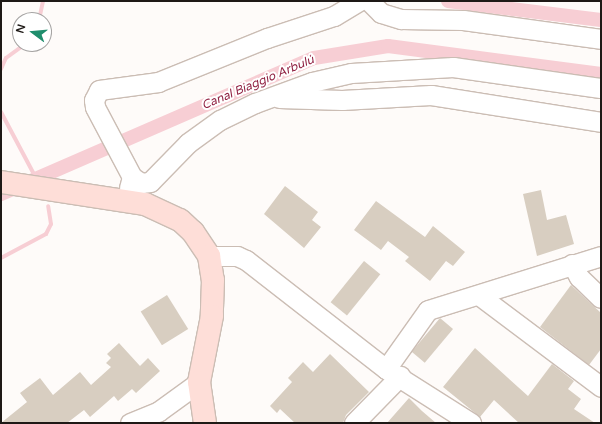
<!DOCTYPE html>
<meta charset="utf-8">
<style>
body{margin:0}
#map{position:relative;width:602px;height:424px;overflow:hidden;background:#fefbf9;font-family:"Varela Round",sans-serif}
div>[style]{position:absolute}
.stream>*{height:4px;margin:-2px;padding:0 2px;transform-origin:2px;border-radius:2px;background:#f7ced4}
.canal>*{height:14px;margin:-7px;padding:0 7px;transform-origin:7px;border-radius:7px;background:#f7ced4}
.building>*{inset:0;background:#d8cec1;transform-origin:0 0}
.roads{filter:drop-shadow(1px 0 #cbbdb4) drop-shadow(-1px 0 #cbbdb4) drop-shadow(0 1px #cbbdb4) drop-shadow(0 -1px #cbbdb4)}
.minor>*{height:19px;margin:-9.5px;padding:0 9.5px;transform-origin:9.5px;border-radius:9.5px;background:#fff}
.major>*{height:22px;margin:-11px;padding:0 11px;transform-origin:11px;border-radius:11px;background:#feded8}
span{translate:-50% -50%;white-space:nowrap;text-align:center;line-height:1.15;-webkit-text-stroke:4px #fff;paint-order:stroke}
.water-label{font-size:12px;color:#912344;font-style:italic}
.frame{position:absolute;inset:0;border:2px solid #1e1916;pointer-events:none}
.north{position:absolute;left:12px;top:12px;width:40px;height:40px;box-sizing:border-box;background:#fff;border:1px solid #a5a3a2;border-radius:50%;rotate:286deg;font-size:11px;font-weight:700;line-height:16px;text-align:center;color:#1e1916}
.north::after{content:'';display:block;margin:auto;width:14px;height:18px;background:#1f8d6c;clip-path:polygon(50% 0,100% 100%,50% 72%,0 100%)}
</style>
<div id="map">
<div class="stream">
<i style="left:39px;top:20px;width:19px;rotate:-78deg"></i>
<i style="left:1px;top:69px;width:12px;rotate:-66deg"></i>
<i style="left:6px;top:58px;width:24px;rotate:-36deg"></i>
<i style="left:1px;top:112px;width:77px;rotate:62.1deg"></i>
<i style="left:1px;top:258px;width:51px;rotate:-28.1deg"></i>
<i style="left:46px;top:234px;width:11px;rotate:-63deg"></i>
<i style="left:51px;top:224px;width:18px;rotate:-99deg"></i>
</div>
<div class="canal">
<i style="left:448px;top:1px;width:154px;rotate:7.1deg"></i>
<i style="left:1px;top:194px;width:341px;rotate:-23.5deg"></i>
<i style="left:314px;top:58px;width:75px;rotate:-9.2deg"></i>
<i style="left:388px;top:46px;width:215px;rotate:7.5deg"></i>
</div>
<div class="building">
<i style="clip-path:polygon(285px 186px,318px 212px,312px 220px,321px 227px,304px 248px,264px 214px)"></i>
<i style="clip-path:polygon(541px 190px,547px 220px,566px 215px,574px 244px,537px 256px,523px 194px)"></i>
<i style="clip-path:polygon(376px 201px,425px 237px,433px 226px,465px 252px,453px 266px,446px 261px,430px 281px,405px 261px,409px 257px,388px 241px,381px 250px,354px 230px)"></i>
<i style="left:364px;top:261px;width:21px;height:53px;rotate:39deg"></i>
<i style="clip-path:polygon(571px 285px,601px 313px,601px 349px,589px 365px,540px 327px)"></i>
<i style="left:167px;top:295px;width:40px;height:31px;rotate:58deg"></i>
<i style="left:440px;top:318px;width:17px;height:44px;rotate:40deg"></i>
<i style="clip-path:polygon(119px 343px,140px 366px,148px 358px,160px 371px,136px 393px,132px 389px,118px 401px,114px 396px,90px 417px,84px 410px,67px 423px,1px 423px,27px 402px,20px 393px,40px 378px,53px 395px,80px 372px,91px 385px,111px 367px,106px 363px,111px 358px,107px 354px)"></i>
<i style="clip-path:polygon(475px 348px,528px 396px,552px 364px,574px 381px,568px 389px,581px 399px,574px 409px,595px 423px,519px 423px,494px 400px,480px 417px,443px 387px)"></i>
<i style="clip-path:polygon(330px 354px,369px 392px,346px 415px,343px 423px,295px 423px,280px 409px,277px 413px,270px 406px,292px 382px,288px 378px,303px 362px,313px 372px)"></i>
<i style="clip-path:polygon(409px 398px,422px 411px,436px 423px,387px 423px)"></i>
</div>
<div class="roads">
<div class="minor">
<i style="left:369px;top:1px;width:17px;rotate:45deg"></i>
<i style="left:381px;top:13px;width:21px;rotate:17deg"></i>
<i style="left:401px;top:19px;width:62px;rotate:0.9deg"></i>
<i style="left:463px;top:20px;width:139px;rotate:7.8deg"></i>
<i style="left:279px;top:98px;width:63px;rotate:1.8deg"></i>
<i style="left:342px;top:100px;width:89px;rotate:-3.2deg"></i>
<i style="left:431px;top:95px;width:172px;rotate:9deg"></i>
<i style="left:132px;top:177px;width:11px;rotate:34deg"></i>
<i style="left:141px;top:183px;width:9px;rotate:-6deg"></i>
<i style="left:150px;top:182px;width:54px;rotate:-45.7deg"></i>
<i style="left:188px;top:143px;width:39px;rotate:-36deg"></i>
<i style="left:220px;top:120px;width:39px;rotate:-26deg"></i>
<i style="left:255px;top:103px;width:61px;rotate:-20.2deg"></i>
<i style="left:312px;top:82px;width:40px;rotate:-13deg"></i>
<i style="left:351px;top:73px;width:102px;rotate:-3.4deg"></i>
<i style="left:453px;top:67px;width:149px;rotate:8.1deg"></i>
<i style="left:129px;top:188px;width:11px;rotate:-75deg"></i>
<i style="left:132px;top:177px;width:79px;rotate:-117.9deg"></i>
<i style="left:95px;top:107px;width:7px;rotate:-98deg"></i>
<i style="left:94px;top:100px;width:11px;rotate:-63deg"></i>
<i style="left:99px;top:90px;width:60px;rotate:-7.7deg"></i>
<i style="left:158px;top:82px;width:118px;rotate:-22deg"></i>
<i style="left:267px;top:38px;width:71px;rotate:-18.2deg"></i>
<i style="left:334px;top:16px;width:29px;rotate:-31deg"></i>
<i style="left:209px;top:256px;width:28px"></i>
<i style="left:237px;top:256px;width:10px;rotate:24deg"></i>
<i style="left:246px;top:260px;width:177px;rotate:37.9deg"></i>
<i style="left:386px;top:369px;width:72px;rotate:-54.6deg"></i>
<i style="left:428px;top:310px;width:181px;rotate:-17.3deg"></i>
<i style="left:572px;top:264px;width:15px;rotate:62deg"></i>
<i style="left:579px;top:277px;width:30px;rotate:44deg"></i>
<i style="left:480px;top:296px;width:151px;rotate:36.9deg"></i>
<i style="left:386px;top:369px;width:101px;rotate:32.4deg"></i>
<i style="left:130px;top:423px;width:31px;rotate:-22deg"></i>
<i style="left:159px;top:411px;width:49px;rotate:-35.9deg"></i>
<i style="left:354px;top:423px;width:66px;rotate:-45.6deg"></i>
</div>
<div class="major">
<i style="left:1px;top:182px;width:146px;rotate:8.7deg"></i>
<i style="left:145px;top:204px;width:38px;rotate:25deg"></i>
<i style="left:180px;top:220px;width:18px;rotate:43deg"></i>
<i style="left:193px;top:232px;width:29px;rotate:56deg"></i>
<i style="left:209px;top:256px;width:24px;rotate:81deg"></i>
<i style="left:213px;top:280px;width:36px;rotate:92deg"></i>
<i style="left:212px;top:316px;width:67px;rotate:101.1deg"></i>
<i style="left:199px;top:382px;width:41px;rotate:81.7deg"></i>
</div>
</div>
<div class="water-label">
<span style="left:258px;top:83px;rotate:-23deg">Canal Biaggio Arbulú</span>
</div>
<div class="frame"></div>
<div class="north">N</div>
</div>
